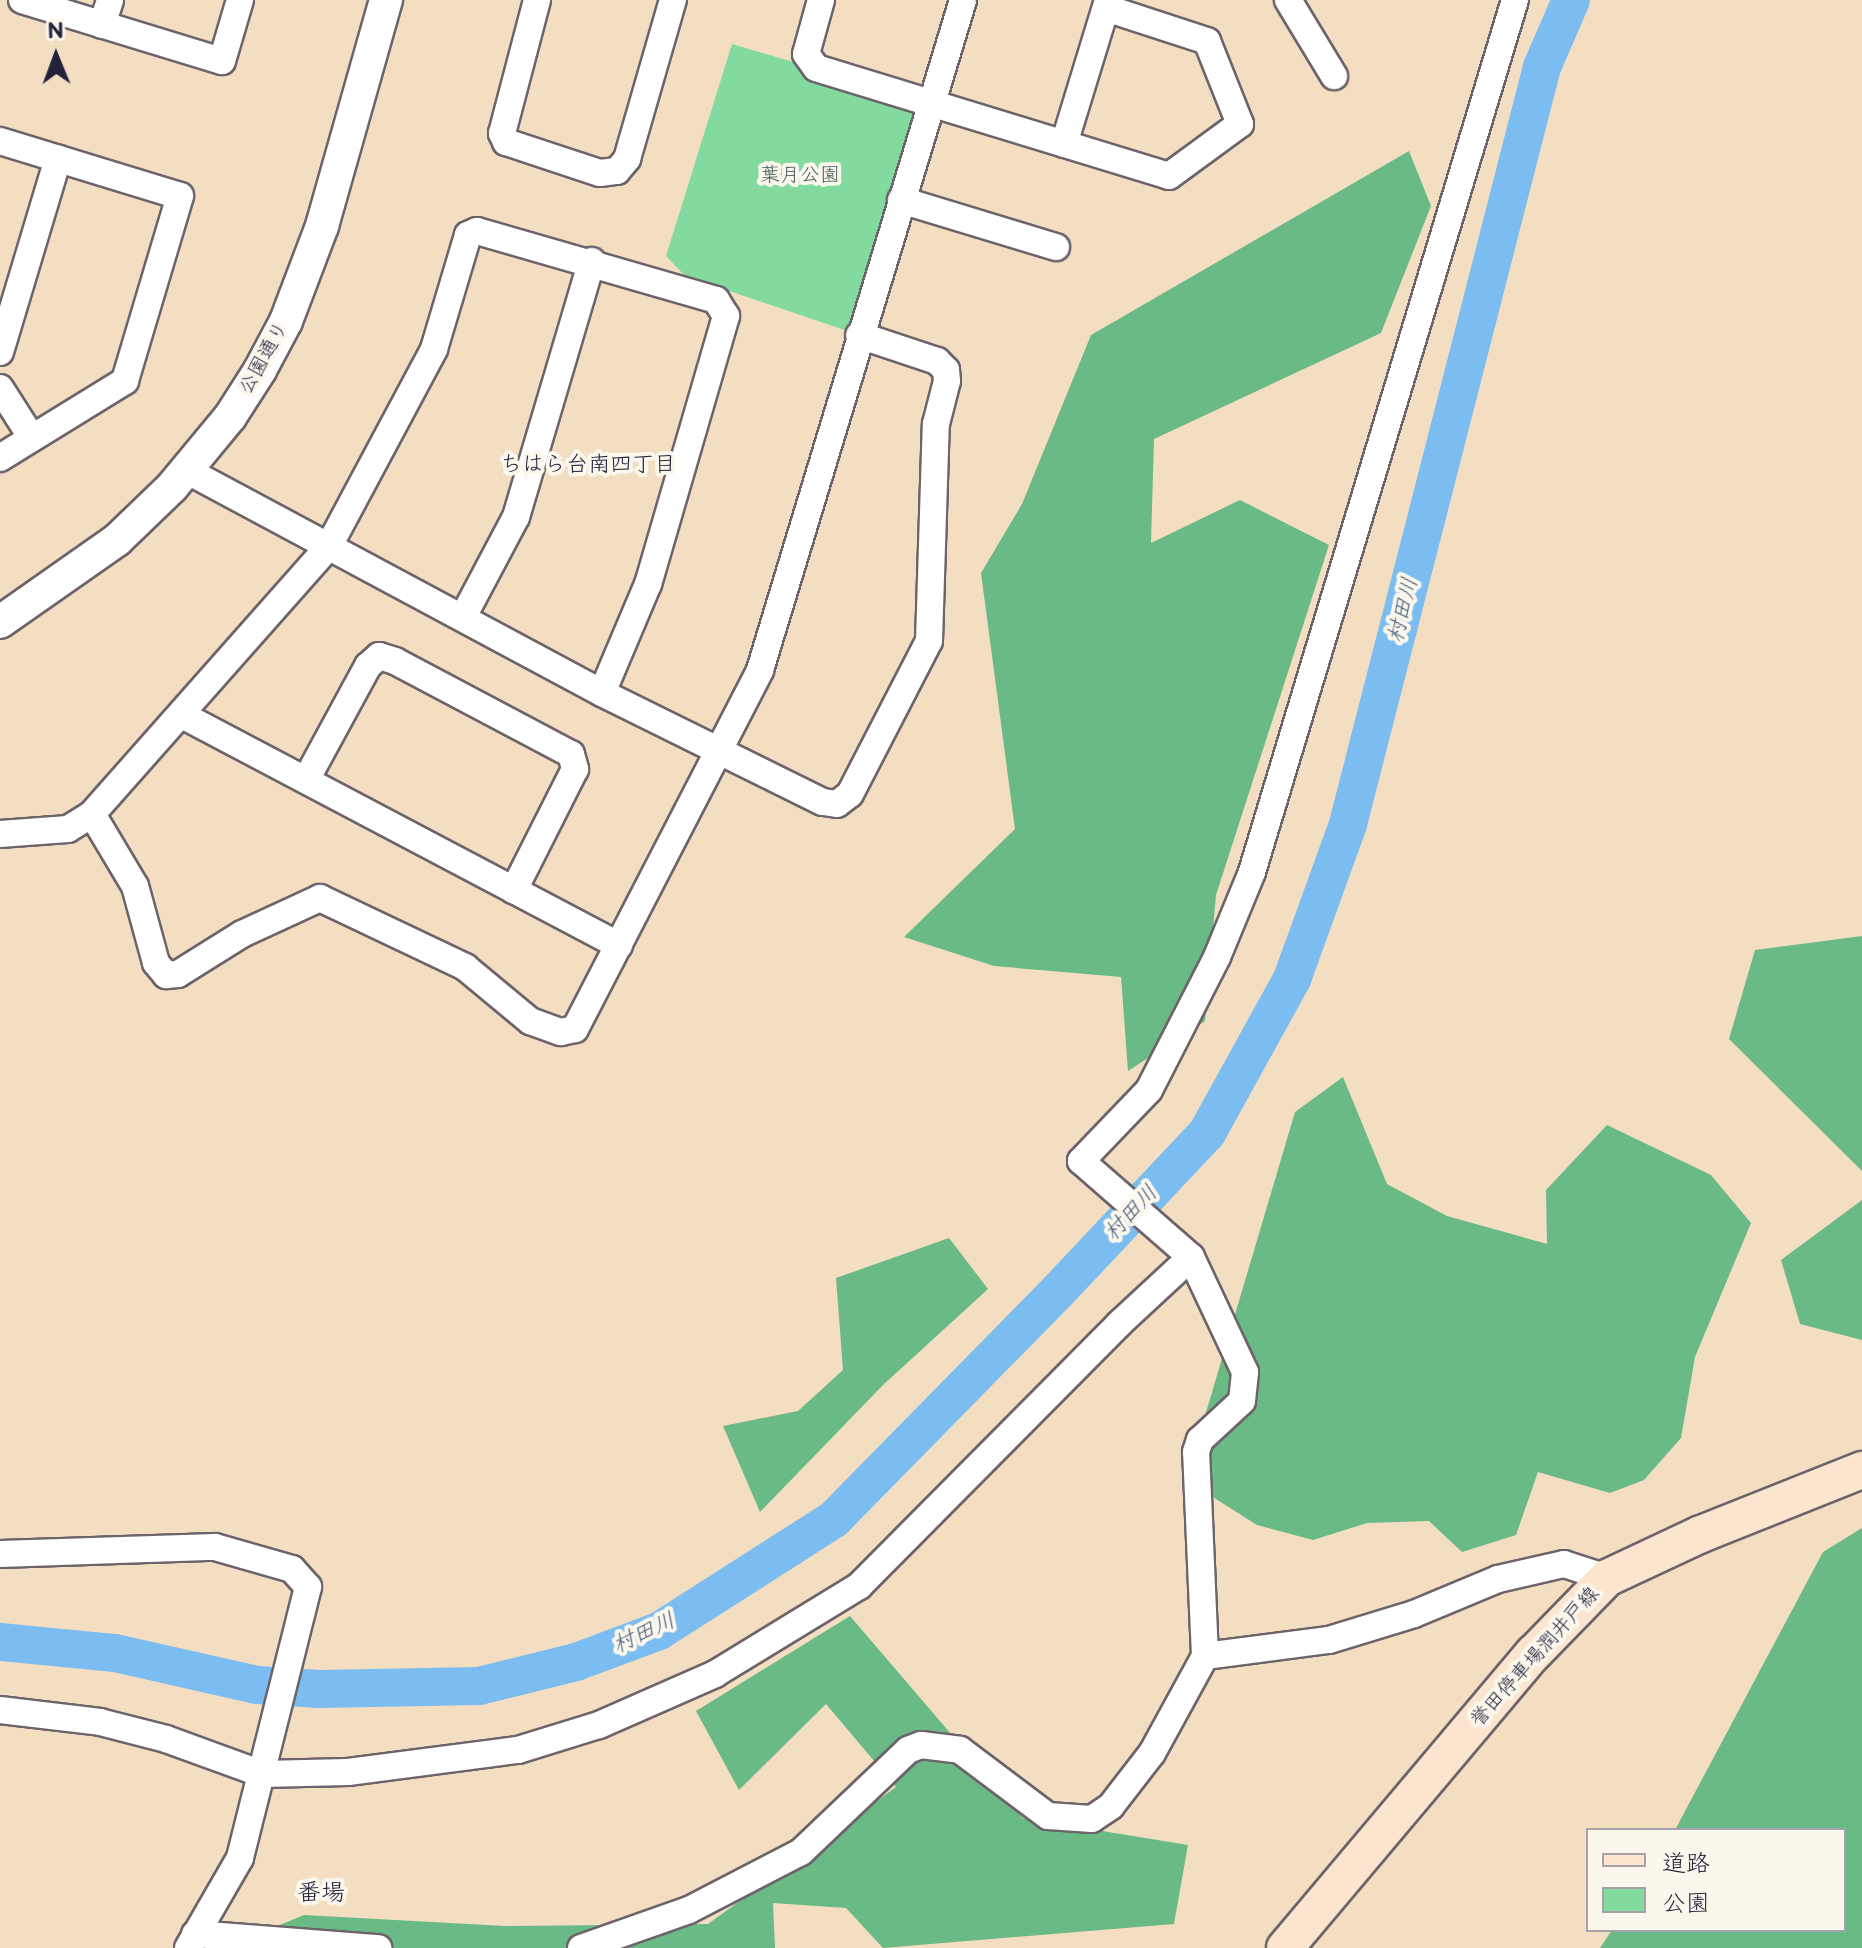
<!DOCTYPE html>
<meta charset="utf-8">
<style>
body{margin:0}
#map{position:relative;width:1862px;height:1948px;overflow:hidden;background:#f4dec2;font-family:"Balsamiq Sans","Klee One",sans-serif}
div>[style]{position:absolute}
.green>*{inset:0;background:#83da9e}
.forest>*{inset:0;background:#6aba85}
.river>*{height:38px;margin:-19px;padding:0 19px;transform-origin:19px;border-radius:19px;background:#7bbdf0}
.roads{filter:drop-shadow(2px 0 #6c646a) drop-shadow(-2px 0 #6c646a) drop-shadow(0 2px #6c646a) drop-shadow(0 -2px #6c646a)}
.minor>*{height:26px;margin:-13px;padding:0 13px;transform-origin:13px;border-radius:13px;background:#fff}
.tertiary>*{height:32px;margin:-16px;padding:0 16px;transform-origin:16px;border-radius:16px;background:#fff}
.secondary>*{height:36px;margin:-18px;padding:0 18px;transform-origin:18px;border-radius:18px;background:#fbe5cf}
span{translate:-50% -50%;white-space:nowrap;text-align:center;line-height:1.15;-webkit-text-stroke:8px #fbf7ec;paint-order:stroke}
.park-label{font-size:20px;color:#3f5959}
.street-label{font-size:20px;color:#22223b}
.neighbourhood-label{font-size:22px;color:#22223b}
.water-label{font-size:22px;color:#41587a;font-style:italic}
.quarter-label{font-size:24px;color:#22223b}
.legend{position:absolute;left:1586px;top:1828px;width:260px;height:104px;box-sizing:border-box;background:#fbf7ec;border:2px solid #a4a2a5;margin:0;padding:10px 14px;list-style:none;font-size:24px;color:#22223b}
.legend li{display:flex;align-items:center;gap:16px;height:40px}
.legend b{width:40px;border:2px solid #a4a2a5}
.north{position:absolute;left:16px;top:16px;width:80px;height:80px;-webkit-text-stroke:6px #fbf7ec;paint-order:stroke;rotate:359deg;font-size:22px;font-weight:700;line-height:32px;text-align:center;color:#22223b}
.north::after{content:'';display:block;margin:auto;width:28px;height:36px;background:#22223b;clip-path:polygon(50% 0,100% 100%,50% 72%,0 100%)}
</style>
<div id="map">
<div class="green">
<i style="clip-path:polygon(732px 44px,933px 103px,859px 335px,685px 276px,666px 256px)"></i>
</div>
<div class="forest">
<i style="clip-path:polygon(1409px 151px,1431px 206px,1381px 333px,1154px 439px,1151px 543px,1240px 500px,1329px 545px,1216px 895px,1205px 1021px,1128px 1071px,1121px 977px,994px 966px,904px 937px,1015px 829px,981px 573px,1022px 504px,1091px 335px)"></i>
<i style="clip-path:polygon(1862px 936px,1862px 1171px,1729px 1039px,1755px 950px)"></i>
<i style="clip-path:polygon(1343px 1077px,1387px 1184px,1447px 1216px,1547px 1244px,1546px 1190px,1607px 1125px,1711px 1175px,1751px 1223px,1695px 1357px,1681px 1438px,1644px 1480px,1610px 1493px,1538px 1472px,1516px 1535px,1462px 1552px,1429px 1521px,1367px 1523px,1313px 1540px,1257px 1525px,1186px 1480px,1295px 1112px)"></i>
<i style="clip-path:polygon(1862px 1200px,1862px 1340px,1800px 1324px,1781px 1260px)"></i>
<i style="clip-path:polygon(949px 1238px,988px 1289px,883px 1385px,760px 1512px,723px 1426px,798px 1411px,843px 1370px,836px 1278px)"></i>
<i style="clip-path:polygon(1862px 1528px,1862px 1948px,1600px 1948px,1612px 1930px,1844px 1930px,1844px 1830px,1675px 1830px,1823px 1552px)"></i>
<i style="clip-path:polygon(850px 1616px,1023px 1818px,1188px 1845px,1174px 1924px,883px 1948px,846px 1908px,773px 1903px,775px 1948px,224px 1948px,304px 1915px,505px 1926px,708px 1924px,896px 1787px,826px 1704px,739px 1790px,696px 1711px)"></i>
</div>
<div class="river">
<i style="left:0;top:1642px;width:116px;rotate:5.5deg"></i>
<i style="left:115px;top:1653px;width:146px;rotate:12.7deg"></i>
<i style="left:257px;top:1685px;width:62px;rotate:3.7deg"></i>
<i style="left:319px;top:1689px;width:160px;rotate:-1.1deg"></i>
<i style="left:479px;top:1686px;width:100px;rotate:-13.9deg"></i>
<i style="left:576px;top:1662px;width:89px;rotate:-20.5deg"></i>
<i style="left:659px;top:1631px;width:208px;rotate:-32.6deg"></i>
<i style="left:834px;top:1519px;width:321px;rotate:-45.5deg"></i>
<i style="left:1059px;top:1290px;width:216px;rotate:-46.7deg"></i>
<i style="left:1207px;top:1133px;width:176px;rotate:-61.1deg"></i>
<i style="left:1292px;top:979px;width:165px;rotate:-70.1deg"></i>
<i style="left:1348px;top:824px;width:781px;rotate:-75.63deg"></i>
<i style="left:1542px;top:67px;width:73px;rotate:-66.6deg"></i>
</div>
<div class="roads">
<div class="minor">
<i style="left:22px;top:0;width:209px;rotate:17deg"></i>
<i style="left:222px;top:61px;width:64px;rotate:-73.6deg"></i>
<i style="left:537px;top:0;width:138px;rotate:104.7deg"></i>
<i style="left:502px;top:133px;width:10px;rotate:66deg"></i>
<i style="left:506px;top:142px;width:99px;rotate:18.3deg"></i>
<i style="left:600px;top:173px;width:17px;rotate:-7deg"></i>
<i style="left:617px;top:171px;width:16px;rotate:-50deg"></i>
<i style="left:627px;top:159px;width:166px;rotate:-73.9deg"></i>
<i style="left:821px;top:0;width:56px;rotate:105.5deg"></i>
<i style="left:806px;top:54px;width:17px;rotate:54deg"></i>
<i style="left:816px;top:68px;width:369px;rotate:17deg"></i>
<i style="left:1169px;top:176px;width:88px;rotate:-36.2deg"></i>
<i style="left:1240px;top:124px;width:89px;rotate:-111.7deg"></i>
<i style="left:1207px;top:41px;width:106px;rotate:-161.9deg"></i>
<i style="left:1288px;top:0;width:89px;rotate:58.8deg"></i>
<i style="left:102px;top:25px;width:26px;rotate:-72deg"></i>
<i style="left:0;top:141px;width:188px;rotate:17deg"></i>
<i style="left:180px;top:196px;width:193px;rotate:106.6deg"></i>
<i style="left:125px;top:381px;width:147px;rotate:148.4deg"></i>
<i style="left:1064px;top:144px;width:151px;rotate:-73deg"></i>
<i style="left:901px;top:200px;width:162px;rotate:16.9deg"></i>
<i style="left:0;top:352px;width:202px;rotate:-73.3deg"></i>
<i style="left:0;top:388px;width:59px;rotate:57.4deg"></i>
<i style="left:186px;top:470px;width:472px;rotate:28.2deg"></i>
<i style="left:602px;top:693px;width:246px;rotate:26.3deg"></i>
<i style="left:823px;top:802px;width:14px;rotate:8deg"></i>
<i style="left:837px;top:804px;width:16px;rotate:-38deg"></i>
<i style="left:850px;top:794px;width:172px;rotate:-62.7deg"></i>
<i style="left:929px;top:641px;width:217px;rotate:-88.2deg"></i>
<i style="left:936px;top:424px;width:44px;rotate:-75.7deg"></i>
<i style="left:947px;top:381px;width:11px;rotate:-95deg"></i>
<i style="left:946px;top:370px;width:13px;rotate:-135deg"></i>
<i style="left:937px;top:361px;width:82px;rotate:-161.6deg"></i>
<i style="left:463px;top:617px;width:113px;rotate:-62.1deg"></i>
<i style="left:516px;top:517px;width:267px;rotate:-73.5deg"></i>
<i style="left:182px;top:715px;width:494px;rotate:27.8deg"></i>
<i style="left:306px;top:780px;width:130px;rotate:-61.5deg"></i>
<i style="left:368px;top:666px;width:15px;rotate:-42deg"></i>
<i style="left:379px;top:656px;width:17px;rotate:17deg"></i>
<i style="left:395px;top:661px;width:199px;rotate:27.9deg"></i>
<i style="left:571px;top:754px;width:16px;rotate:75deg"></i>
<i style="left:575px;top:769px;width:136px;rotate:116.8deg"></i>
<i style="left:92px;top:814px;width:84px;rotate:59.2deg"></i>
<i style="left:135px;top:886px;width:80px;rotate:74.7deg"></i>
<i style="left:156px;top:963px;width:16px;rotate:50deg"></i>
<i style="left:166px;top:975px;width:12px;rotate:-5deg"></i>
<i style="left:178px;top:974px;width:75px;rotate:-32deg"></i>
<i style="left:242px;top:934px;width:86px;rotate:-24.8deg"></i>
<i style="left:320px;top:898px;width:161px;rotate:25.4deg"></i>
<i style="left:465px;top:967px;width:85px;rotate:39.7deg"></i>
<i style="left:530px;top:1021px;width:33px;rotate:20deg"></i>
<i style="left:561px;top:1032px;width:14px;rotate:-12deg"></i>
<i style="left:575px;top:1029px;width:404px;rotate:-62.7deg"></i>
<i style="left:760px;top:670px;width:700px;rotate:-73.14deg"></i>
<i style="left:0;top:834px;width:68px;rotate:-4.2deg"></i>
<i style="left:68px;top:829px;width:28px;rotate:-32deg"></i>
<i style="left:92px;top:814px;width:358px;rotate:-48.5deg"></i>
<i style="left:329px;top:546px;width:223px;rotate:-61.9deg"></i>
<i style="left:434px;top:349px;width:119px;rotate:-73.4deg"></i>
<i style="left:468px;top:235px;width:10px;rotate:-24deg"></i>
<i style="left:477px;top:231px;width:249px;rotate:16.1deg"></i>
<i style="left:716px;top:300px;width:19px;rotate:58deg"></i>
<i style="left:726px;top:316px;width:279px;rotate:106.2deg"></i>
<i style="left:648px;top:584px;width:118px;rotate:112.9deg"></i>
<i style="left:0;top:1554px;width:215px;rotate:-1.9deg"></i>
<i style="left:215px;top:1547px;width:80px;rotate:15.9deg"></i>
<i style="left:292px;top:1569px;width:24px;rotate:48deg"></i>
<i style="left:308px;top:1587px;width:279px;rotate:104.1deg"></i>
<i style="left:240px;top:1858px;width:104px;rotate:120deg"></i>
<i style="left:1205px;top:1656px;width:204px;rotate:-92.5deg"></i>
<i style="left:1196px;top:1452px;width:13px;rotate:-72deg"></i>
<i style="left:1200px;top:1440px;width:57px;rotate:-42.9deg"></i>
<i style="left:1242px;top:1401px;width:29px;rotate:-84deg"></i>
<i style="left:1245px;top:1372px;width:127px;rotate:-115.2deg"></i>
<i style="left:1191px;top:1257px;width:146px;rotate:-138.9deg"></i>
<i style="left:1081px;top:1161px;width:98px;rotate:-46.2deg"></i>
<i style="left:1149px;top:1090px;width:149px;rotate:-62.9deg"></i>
<i style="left:1217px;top:957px;width:92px;rotate:-67.6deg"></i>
<i style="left:1252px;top:872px;width:911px;rotate:-73.22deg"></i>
<i style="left:0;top:1710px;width:101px;rotate:6.8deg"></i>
<i style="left:100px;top:1722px;width:68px;rotate:14.4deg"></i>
<i style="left:166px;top:1739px;width:102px;rotate:20deg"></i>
<i style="left:262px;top:1774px;width:86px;rotate:-1.3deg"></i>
<i style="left:348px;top:1772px;width:171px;rotate:-7.4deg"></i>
<i style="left:518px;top:1750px;width:85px;rotate:-17.2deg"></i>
<i style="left:599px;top:1725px;width:127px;rotate:-23.7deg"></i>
<i style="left:715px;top:1674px;width:169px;rotate:-31.4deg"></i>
<i style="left:859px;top:1586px;width:369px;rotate:-45.2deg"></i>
<i style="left:1119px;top:1324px;width:98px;rotate:-42.9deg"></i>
<i style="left:195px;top:1934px;width:184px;rotate:4.4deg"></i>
<i style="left:581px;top:1948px;width:114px;rotate:-19.4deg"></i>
<i style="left:689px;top:1910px;width:126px;rotate:-27.4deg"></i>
<i style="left:801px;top:1852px;width:148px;rotate:-43.6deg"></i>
<i style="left:908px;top:1750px;width:14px;rotate:-21deg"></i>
<i style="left:921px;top:1745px;width:39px;rotate:7deg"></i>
<i style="left:960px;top:1750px;width:110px;rotate:36.9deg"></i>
<i style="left:1048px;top:1816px;width:44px;rotate:3.9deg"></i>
<i style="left:1092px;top:1819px;width:23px;rotate:-34deg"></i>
<i style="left:1111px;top:1806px;width:67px;rotate:-52.3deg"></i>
<i style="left:1152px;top:1753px;width:111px;rotate:-61.3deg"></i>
<i style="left:1205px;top:1656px;width:125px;rotate:-7.4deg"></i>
<i style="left:1329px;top:1640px;width:89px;rotate:-17deg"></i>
<i style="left:1414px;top:1614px;width:91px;rotate:-22.6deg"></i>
<i style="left:1498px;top:1579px;width:68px;rotate:-12.8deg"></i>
<i style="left:1564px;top:1564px;width:45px;rotate:18deg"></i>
</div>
<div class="tertiary">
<i style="left:0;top:622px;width:143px;rotate:-35deg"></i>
<i style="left:117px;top:540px;width:76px;rotate:-43.9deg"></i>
<i style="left:172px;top:487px;width:91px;rotate:-50.4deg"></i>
<i style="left:230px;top:417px;width:56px;rotate:-57.4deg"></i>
<i style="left:260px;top:370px;width:55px;rotate:-62deg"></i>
<i style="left:286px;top:321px;width:102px;rotate:-69.2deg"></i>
<i style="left:322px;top:226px;width:235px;rotate:-74.2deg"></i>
</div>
<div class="secondary">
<i style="left:1285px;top:1948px;width:385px;rotate:-49.9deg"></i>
<i style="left:1533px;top:1654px;width:106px;rotate:-45.8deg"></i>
<i style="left:1607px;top:1578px;width:104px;rotate:-25.1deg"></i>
<i style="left:1701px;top:1534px;width:173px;rotate:-21.7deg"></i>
</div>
</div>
<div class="park-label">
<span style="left:800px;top:175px">葉月公園</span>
</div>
<div class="street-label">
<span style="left:264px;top:358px;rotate:-61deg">公園通り</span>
<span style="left:1535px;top:1657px;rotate:-48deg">誉田停車場潤井戸線</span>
</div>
<div class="neighbourhood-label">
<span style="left:588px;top:465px">ちはら台南四丁目</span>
</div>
<div class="water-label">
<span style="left:1403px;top:610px;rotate:-76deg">村田川</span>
<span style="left:1131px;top:1213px;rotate:-47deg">村田川</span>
<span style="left:644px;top:1633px;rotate:-25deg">村田川</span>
</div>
<div class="quarter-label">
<span style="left:321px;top:1893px">番場</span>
</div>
<ul class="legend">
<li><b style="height:10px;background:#fbe5cf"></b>道路</li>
<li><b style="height:22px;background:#83da9e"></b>公園</li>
</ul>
<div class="north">N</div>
</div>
